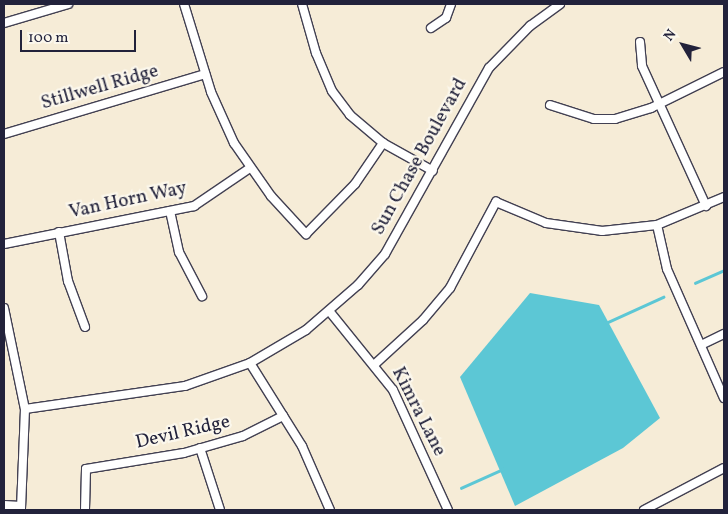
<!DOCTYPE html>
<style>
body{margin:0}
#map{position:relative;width:728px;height:514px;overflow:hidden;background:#f6ecd7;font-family:Vollkorn,serif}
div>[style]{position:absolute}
.water>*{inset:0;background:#5cc7d5}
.stream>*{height:2.5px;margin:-1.25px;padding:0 1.25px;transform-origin:1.25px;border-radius:1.25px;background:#5cc7d5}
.roads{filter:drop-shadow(1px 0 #424052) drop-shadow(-1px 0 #424052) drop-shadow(0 1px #424052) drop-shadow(0 -1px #424052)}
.minor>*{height:8px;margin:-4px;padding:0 4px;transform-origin:4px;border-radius:4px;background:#fff}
span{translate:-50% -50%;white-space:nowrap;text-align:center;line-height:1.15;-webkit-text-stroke:4.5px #fbf7ec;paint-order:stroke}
.street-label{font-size:19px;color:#22223b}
.frame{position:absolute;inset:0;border:5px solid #22223b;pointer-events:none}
.north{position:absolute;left:658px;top:20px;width:50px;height:50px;-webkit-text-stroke:4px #fbf7ec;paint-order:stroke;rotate:307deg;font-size:14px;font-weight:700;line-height:20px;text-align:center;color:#22223b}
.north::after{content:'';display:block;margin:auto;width:18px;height:22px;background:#22223b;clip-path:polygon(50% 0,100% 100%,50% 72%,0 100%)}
.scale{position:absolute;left:20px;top:30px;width:116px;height:22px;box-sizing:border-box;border:2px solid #22223b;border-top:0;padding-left:6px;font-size:15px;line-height:18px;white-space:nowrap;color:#22223b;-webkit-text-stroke:4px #fbf7ec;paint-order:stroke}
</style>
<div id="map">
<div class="water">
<i style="clip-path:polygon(530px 293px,599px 305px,660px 418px,623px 448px,515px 506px,460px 377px)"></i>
</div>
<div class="stream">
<i style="left:695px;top:283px;width:32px;rotate:-24deg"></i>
<i style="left:606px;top:323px;width:63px;rotate:-24.5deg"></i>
<i style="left:461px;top:488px;width:46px;rotate:-24.3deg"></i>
</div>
<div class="roads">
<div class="minor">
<i style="left:184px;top:4px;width:92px;rotate:72.9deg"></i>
<i style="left:211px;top:92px;width:56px;rotate:65.7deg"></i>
<i style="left:234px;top:143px;width:65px;rotate:55.1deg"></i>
<i style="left:271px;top:196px;width:52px;rotate:47.4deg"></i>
<i style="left:306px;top:234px;width:70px;rotate:-45.6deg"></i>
<i style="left:355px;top:184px;width:50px;rotate:-55.7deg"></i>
<i style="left:302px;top:4px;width:51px;rotate:74.1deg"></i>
<i style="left:316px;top:53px;width:41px;rotate:67.2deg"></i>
<i style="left:332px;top:91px;width:30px;rotate:53deg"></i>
<i style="left:350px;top:115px;width:43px;rotate:40.3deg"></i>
<i style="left:383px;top:143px;width:57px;rotate:29.2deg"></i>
<i style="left:4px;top:23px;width:67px;rotate:-16.5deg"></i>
<i style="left:431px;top:28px;width:18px;rotate:-34deg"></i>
<i style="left:446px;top:18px;width:15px;rotate:-70deg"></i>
<i style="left:640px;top:42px;width:24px;rotate:85deg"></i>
<i style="left:642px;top:66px;width:154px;rotate:65.4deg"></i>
<i style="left:550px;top:105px;width:46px;rotate:17.7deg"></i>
<i style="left:594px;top:119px;width:21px"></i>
<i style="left:615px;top:119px;width:38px;rotate:-17deg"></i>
<i style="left:651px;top:108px;width:81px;rotate:-26.3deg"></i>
<i style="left:4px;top:134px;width:210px;rotate:-16.6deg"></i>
<i style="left:170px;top:211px;width:42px;rotate:77.6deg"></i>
<i style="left:179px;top:252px;width:50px;rotate:62.4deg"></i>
<i style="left:657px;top:225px;width:45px;rotate:77.2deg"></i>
<i style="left:667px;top:269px;width:141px;rotate:66.2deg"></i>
<i style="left:59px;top:232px;width:50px;rotate:79.6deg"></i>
<i style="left:68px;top:281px;width:49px;rotate:69.7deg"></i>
<i style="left:4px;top:244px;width:194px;rotate:-11.3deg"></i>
<i style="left:194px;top:206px;width:68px;rotate:-34.2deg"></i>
<i style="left:4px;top:308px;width:103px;rotate:78.3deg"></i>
<i style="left:25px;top:409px;width:101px;rotate:92.3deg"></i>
<i style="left:330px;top:312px;width:100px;rotate:51.1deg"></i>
<i style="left:393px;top:390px;width:132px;rotate:65.4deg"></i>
<i style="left:701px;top:345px;width:25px;rotate:-26deg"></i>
<i style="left:250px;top:363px;width:98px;rotate:57.9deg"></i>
<i style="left:302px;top:446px;width:70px;rotate:66.4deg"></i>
<i style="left:375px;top:364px;width:65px;rotate:-42.5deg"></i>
<i style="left:423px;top:320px;width:42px;rotate:-49.8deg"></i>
<i style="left:450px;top:288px;width:98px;rotate:-61.9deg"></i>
<i style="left:496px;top:202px;width:54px;rotate:22.8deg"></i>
<i style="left:546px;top:223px;width:57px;rotate:8.1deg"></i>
<i style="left:602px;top:231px;width:55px;rotate:-6.2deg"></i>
<i style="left:657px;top:225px;width:73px;rotate:-22.7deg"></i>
<i style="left:25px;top:409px;width:162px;rotate:-8.2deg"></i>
<i style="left:185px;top:386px;width:69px;rotate:-19.5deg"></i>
<i style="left:250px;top:363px;width:65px;rotate:-30.5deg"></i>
<i style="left:306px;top:330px;width:69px;rotate:-40.9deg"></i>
<i style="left:358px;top:285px;width:41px;rotate:-48.9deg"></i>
<i style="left:385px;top:254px;width:213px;rotate:-60.8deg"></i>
<i style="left:489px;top:68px;width:59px;rotate:-45.7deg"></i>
<i style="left:530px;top:26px;width:37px;rotate:-36deg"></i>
<i style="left:200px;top:448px;width:65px;rotate:72.1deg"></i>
<i style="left:4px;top:505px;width:17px;rotate:3deg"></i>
<i style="left:85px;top:510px;width:41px;rotate:-88.6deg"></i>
<i style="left:86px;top:469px;width:99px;rotate:-9.3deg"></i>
<i style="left:184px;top:453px;width:61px;rotate:-16.1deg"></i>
<i style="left:243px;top:436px;width:45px;rotate:-26.6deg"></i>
<i style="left:644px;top:510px;width:90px;rotate:-27.7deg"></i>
</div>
</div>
<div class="street-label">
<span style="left:100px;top:88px;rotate:-16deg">Stillwell Ridge</span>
<span style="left:420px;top:157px;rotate:-61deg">Sun Chase Boulevard</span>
<span style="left:128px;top:201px;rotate:-12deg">Van Horn Way</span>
<span style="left:418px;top:412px;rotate:63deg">Kimra Lane</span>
<span style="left:183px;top:433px;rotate:-13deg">Devil Ridge</span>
</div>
<div class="frame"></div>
<div class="north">N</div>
<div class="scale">100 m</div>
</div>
